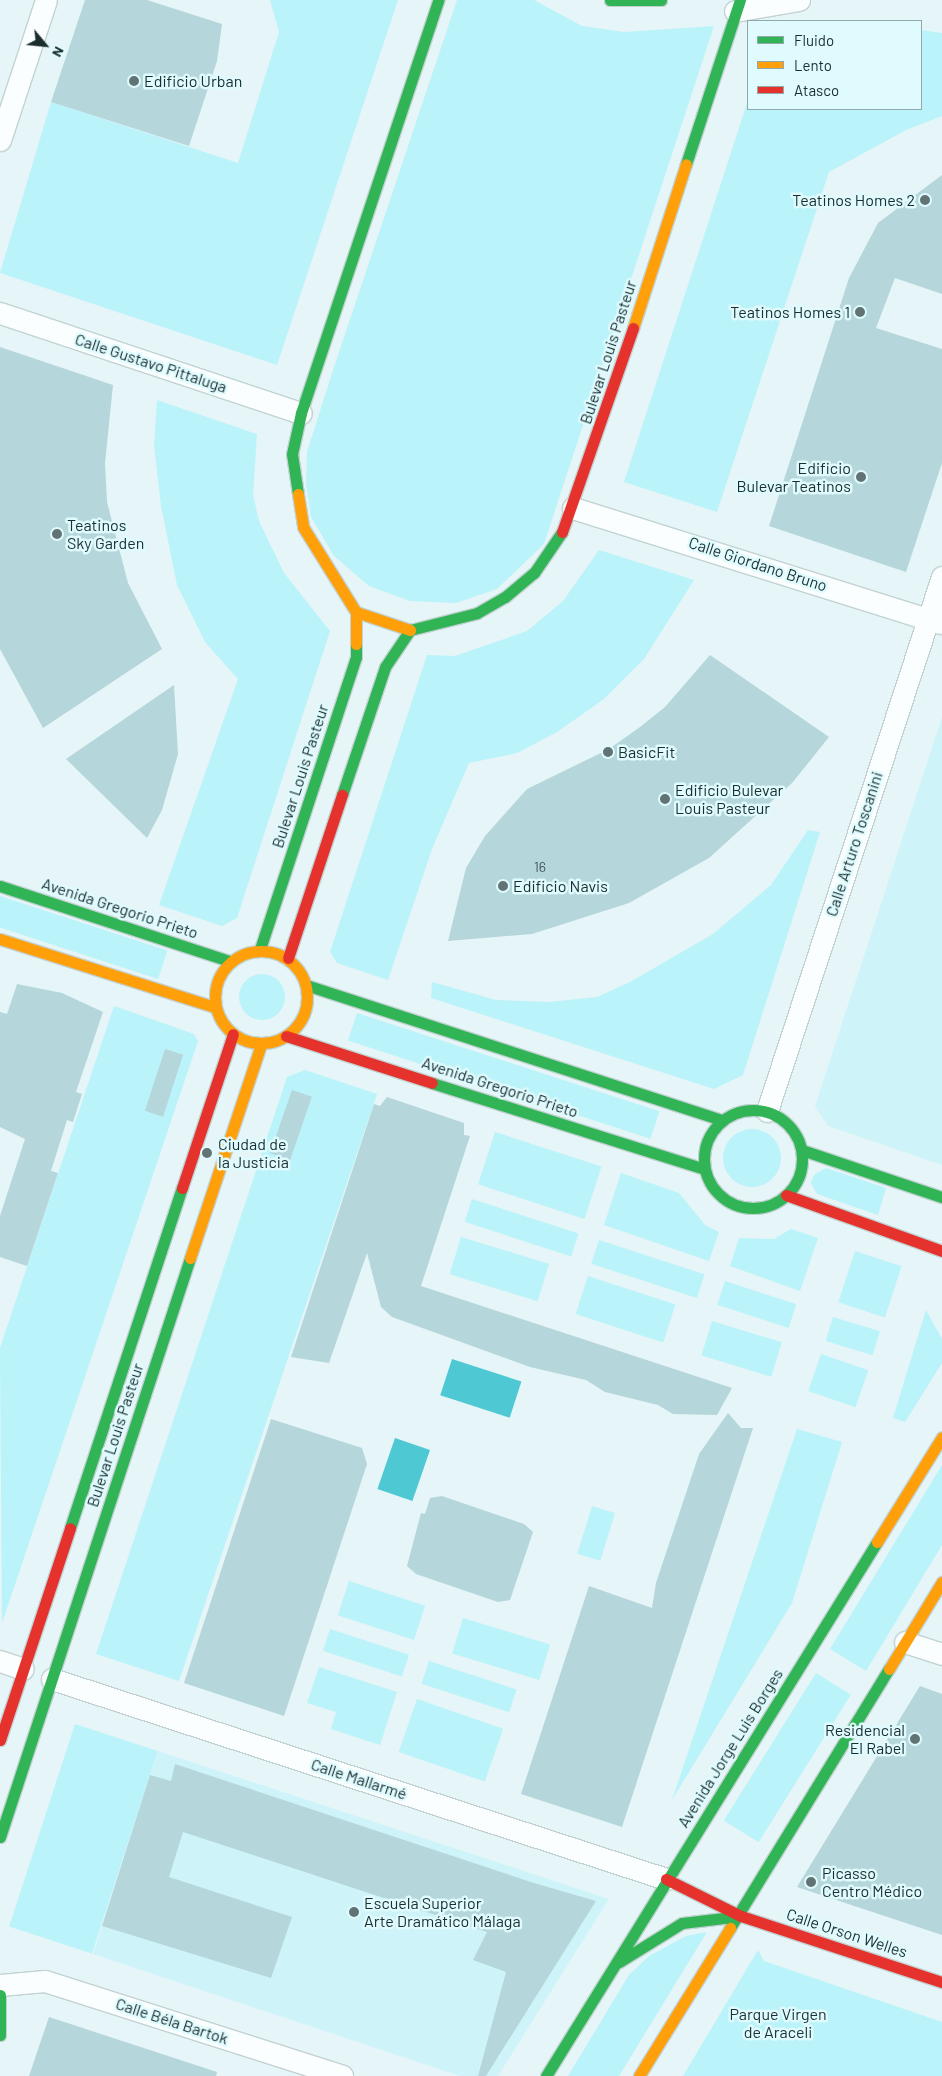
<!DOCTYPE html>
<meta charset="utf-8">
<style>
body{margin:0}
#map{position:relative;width:942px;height:2076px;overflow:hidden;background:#e6f5f7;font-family:Barlow,sans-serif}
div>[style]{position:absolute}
.built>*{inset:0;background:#cef4f9}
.green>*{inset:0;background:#baf3f9;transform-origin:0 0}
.round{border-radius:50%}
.water>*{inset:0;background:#4ec8d3;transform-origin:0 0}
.building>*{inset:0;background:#b5d6da;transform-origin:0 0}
.roads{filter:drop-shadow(1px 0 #c2d2d3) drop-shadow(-1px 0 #c2d2d3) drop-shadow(0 1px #c2d2d3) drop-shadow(0 -1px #c2d2d3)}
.street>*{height:21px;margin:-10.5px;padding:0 10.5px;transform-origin:10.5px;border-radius:10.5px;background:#fbfefe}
.fast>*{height:11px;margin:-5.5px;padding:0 5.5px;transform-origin:5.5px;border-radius:5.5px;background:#30b455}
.fast>.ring{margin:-5.5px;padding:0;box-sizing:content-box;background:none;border:11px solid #30b455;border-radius:50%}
.slow>*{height:11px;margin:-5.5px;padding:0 5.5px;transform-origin:5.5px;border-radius:5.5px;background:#ff9f0a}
.slow>.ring{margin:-5.5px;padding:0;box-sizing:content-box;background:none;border:11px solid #ff9f0a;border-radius:50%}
.jam>*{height:11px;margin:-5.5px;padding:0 5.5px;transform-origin:5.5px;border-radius:5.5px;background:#e5322d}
.dots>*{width:14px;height:14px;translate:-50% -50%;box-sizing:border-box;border:2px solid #dffbfe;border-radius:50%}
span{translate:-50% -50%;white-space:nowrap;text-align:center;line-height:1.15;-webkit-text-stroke:5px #dffbfe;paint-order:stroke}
.number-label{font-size:14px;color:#42575a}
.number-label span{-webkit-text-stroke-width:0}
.poi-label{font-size:16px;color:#1b2d2f}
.left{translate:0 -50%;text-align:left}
.right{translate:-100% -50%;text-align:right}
.street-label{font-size:16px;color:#1b2d2f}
.park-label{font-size:16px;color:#1a3234}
.legend{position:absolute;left:747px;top:20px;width:175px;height:90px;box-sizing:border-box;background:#dffbfe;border:1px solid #91a9ab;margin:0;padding:6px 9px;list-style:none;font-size:15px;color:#1b2d2f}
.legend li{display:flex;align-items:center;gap:10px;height:25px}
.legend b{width:25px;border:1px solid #91a9ab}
.north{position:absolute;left:20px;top:20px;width:50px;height:50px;-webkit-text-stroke:4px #dffbfe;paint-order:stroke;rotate:118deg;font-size:14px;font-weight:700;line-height:20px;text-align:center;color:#1b2d2f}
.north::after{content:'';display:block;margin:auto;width:18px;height:22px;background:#1b2d2f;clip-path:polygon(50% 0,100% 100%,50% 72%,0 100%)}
</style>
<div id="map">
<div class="built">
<i style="clip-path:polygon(942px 717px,942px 1165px,828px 1126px,815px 1106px)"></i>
<i style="clip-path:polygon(158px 1751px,609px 1899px,498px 2076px,460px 2076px,93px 1954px)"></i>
</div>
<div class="green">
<i style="clip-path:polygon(270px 0,398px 0,277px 365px,0 273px,51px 102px,238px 163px,279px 32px)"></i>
<i style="clip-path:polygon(457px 0,534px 0,582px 26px,624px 32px,714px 26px,544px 544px,497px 589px,456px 603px,410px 601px,369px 586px,334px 556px,311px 517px,306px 484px,307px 452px,333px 370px)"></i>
<i style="clip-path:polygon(921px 30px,942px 33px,942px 116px,906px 130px,829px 172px,717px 512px,624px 482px,748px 100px,748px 109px,921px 109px)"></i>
<i style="clip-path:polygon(157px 400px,257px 434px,253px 495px,259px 521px,284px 573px,330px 631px,237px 918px,222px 926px,159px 905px,238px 679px,205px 642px,177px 585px,161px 506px,154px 445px)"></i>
<i style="clip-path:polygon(599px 550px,694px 580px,644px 659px,604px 699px,557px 732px,517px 753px,469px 763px,432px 849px,388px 980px,337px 963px,330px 952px,427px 655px,455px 656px,527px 631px,563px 601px)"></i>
<i style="clip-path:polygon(808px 830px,820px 832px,743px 1075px,714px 1089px,431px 998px,432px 982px,496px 1000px,549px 1002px,597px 997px,630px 982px,713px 934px,771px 885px)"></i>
<i style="left:0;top:896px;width:176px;height:30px;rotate:18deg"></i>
<i class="round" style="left:239px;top:974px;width:46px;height:46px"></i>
<i style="clip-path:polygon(114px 1006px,194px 1034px,198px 1041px,2px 1623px,0 1348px)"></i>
<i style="left:357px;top:1013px;width:318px;height:29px;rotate:18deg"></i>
<i style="clip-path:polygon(305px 1070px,377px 1094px,179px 1681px,96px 1654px,287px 1077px)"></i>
<i class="round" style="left:723px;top:1129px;width:58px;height:58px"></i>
<i style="left:495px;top:1132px;width:112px;height:55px;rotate:18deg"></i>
<i style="clip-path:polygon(826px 1168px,886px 1188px,878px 1215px,817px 1194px,811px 1183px,814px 1175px)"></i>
<i style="clip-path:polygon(621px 1173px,679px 1193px,705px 1225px,719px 1232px,709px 1261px,604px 1225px)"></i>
<i style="left:472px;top:1199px;width:112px;height:24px;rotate:18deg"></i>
<i style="clip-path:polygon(791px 1229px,818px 1238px,800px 1291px,730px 1266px,739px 1238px,774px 1239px)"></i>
<i style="left:461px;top:1237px;width:92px;height:39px;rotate:17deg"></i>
<i style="left:599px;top:1240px;width:111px;height:25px;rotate:18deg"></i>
<i style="left:855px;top:1251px;width:49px;height:54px;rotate:18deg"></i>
<i style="left:588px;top:1276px;width:92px;height:40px;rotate:18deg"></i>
<i style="left:725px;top:1281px;width:75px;height:25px;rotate:18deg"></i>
<i style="clip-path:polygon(926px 1310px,942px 1339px,942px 1363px,905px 1422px,893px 1418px)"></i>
<i style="left:833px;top:1317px;width:49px;height:25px;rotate:17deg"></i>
<i style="left:712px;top:1321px;width:73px;height:36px;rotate:17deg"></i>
<i style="left:821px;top:1354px;width:50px;height:39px;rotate:19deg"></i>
<i style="clip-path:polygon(797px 1429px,842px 1442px,792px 1603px,672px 1800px)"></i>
<i style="clip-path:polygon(942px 1465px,942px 1545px,866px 1671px,830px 1649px)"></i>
<i style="left:592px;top:1506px;width:24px;height:50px;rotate:17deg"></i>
<i style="left:349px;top:1581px;width:80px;height:36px;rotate:18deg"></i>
<i style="left:463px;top:1618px;width:91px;height:37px;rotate:17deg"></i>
<i style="left:330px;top:1629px;width:83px;height:23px;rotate:18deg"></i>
<i style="left:429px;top:1661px;width:92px;height:24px;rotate:18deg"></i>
<i style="clip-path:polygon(319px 1667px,397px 1692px,380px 1745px,331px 1729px,336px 1712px,307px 1703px)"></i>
<i style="left:816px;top:1673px;width:41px;height:174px;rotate:32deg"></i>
<i style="left:417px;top:1699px;width:91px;height:56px;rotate:19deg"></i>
<i style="left:75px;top:1724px;width:87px;height:213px;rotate:18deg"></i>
<i style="clip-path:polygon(707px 1932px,619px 2076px,568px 2076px,629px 1975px,649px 1956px,686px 1936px)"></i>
<i style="clip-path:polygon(758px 1950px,764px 1961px,942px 2022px,942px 2076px,683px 2076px)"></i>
</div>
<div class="water">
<i style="left:452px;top:1359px;width:73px;height:38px;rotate:18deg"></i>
<i style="left:395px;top:1438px;width:37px;height:54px;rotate:19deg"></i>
</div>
<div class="building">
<i style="clip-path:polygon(85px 0,147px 0,222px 24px,217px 61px,189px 146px,51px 102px)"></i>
<i style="clip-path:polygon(942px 175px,942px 294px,895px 278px,876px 328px,942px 349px,942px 463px,906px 572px,769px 526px,849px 278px,878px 223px)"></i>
<i style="clip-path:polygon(0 347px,113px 385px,105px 463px,107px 502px,128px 583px,162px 649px,43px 728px,0 649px)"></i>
<i style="clip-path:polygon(710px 655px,829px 737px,792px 783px,709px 858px,629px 903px,532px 934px,448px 941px,466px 868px,485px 836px,527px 789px,609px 749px,640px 727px,665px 707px)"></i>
<i style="clip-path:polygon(174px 685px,178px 754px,162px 810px,147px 838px,66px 759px)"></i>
<i style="clip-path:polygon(17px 984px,62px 993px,103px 1012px,76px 1092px,82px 1094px,73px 1122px,67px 1120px,51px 1171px,58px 1173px,27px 1266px,0 1257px,0 1216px,25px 1139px,0 1127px,0 1012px,7px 1014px)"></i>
<i style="left:165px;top:1049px;width:19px;height:65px;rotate:18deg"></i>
<i style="left:292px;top:1090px;width:21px;height:67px;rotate:19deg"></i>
<i style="clip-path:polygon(387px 1097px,464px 1123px,464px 1135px,470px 1136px,421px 1286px,732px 1388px,717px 1415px,673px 1414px,658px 1405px,605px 1392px,586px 1380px,530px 1367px,392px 1317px,381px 1307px,367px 1253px,329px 1363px,291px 1357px,374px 1104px,380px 1106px)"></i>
<i style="clip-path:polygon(728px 1413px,741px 1428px,753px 1428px,622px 1827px,521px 1794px,589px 1586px,652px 1608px,656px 1583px,699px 1454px)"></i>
<i style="clip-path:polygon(271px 1419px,362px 1448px,367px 1464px,284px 1716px,184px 1683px)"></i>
<i style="clip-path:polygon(442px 1496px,524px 1524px,533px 1532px,510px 1600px,498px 1602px,416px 1574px,407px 1566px,421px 1513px,425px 1514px,430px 1498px)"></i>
<i style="clip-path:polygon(920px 1686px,942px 1694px,942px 1935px,797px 1887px)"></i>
<i style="clip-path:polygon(175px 1764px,534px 1883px,596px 1901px,486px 2076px,478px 2076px,506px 1972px,473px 1960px,487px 1932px,183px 1832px,169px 1877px,292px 1917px,271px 1978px,102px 1926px,150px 1775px,171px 1781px)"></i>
<i style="clip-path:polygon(49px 2017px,217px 2072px,216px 2076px,29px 2076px)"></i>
</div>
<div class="roads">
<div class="street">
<i style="left:735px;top:11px;width:65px;rotate:-9.8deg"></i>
<i style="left:0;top:140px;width:147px;rotate:-71.8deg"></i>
<i style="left:0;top:313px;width:317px;rotate:18.4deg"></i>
<i style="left:573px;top:508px;width:385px;rotate:17.4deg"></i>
<i style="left:767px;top:1111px;width:562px;rotate:-71.86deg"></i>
<i style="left:905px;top:1642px;width:39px;rotate:18deg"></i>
<i style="left:0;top:1661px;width:24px;rotate:19deg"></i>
<i style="left:52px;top:1679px;width:646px;rotate:18.04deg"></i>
<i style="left:0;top:1985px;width:45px;rotate:-5.1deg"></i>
<i style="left:45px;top:1981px;width:312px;rotate:17.7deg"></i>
</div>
<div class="fast">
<i style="left:610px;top:0;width:51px"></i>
<i style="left:686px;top:164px;width:173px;rotate:-71.8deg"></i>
<i style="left:298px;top:494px;width:40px;rotate:-98.5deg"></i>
<i style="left:292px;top:454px;width:42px;rotate:-77.6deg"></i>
<i style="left:301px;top:413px;width:435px;rotate:-71.6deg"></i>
<i style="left:342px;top:795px;width:135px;rotate:-71.4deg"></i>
<i style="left:385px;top:667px;width:45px;rotate:-56deg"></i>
<i style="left:410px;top:630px;width:69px;rotate:-14.2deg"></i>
<i style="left:477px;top:613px;width:32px;rotate:-30deg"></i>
<i style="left:505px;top:597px;width:38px;rotate:-40deg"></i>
<i style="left:534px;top:573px;width:50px;rotate:-55.7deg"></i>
<i style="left:0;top:886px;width:242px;rotate:18.1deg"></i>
<i style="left:260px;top:949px;width:307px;rotate:-71.8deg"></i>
<i style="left:356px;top:657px;width:13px;rotate:-90deg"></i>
<i style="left:306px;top:985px;width:437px;rotate:18deg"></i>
<i style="left:432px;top:1083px;width:285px;rotate:17.5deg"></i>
<i class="ring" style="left:704px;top:1110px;width:87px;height:87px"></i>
<i style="left:802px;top:1150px;width:148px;rotate:18.6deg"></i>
<i style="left:70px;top:1528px;width:358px;rotate:-71.8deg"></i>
<i style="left:0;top:1837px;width:609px;rotate:-71.83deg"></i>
<i style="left:730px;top:1928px;width:304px;rotate:-58.5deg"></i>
<i style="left:619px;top:1962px;width:74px;rotate:-31.8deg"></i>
<i style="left:682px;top:1923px;width:59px;rotate:-6.8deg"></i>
<i style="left:0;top:1995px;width:40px;rotate:90deg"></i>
<i style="left:546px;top:2076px;width:628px;rotate:-58.21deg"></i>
</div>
<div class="slow">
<i style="left:633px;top:328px;width:172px;rotate:-72.1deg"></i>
<i style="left:298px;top:494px;width:33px;rotate:81deg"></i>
<i style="left:303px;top:527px;width:100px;rotate:58.1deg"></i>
<i style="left:356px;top:612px;width:32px;rotate:90deg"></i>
<i style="left:356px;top:612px;width:57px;rotate:18.4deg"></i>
<i style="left:0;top:939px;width:225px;rotate:17.6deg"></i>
<i class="ring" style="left:215px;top:951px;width:81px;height:81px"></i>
<i style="left:190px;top:1258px;width:225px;rotate:-71.6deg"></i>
<i style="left:877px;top:1542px;width:123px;rotate:-58.2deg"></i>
<i style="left:889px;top:1669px;width:102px;rotate:-58.7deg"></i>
<i style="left:639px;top:2076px;width:174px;rotate:-58.4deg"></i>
</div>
<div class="jam">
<i style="left:562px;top:532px;width:216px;rotate:-70.8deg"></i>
<i style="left:288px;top:958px;width:172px;rotate:-71.7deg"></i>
<i style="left:286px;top:1036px;width:153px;rotate:17.8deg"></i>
<i style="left:182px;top:1188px;width:162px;rotate:-71.7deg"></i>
<i style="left:786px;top:1195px;width:166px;rotate:19.7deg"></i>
<i style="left:0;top:1740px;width:223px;rotate:-71.7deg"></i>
<i style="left:666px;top:1879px;width:84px;rotate:26.3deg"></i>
<i style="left:741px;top:1916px;width:212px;rotate:18.2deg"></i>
</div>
</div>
<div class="dots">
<i style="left:134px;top:81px;background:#627375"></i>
<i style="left:925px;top:200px;background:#627375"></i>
<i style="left:860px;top:312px;background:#627375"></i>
<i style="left:861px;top:477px;background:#627375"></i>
<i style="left:57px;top:534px;background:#627375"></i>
<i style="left:608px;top:752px;background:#627375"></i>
<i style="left:665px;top:799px;background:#627375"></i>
<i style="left:503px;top:886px;background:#627375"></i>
<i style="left:207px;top:1153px;background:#627375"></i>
<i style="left:915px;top:1739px;background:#627375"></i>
<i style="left:811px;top:1882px;background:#627375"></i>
<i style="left:354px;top:1912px;background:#627375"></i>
</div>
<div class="number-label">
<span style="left:540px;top:867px">16</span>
</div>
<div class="poi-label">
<span class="left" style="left:144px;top:81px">Edificio Urban</span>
<span class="right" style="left:915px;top:200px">Teatinos Homes 2</span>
<span class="right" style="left:850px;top:312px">Teatinos Homes 1</span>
<span class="right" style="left:851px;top:477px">Edificio<br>Bulevar Teatinos</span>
<span class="left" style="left:67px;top:534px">Teatinos<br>Sky Garden</span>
<span class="left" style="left:618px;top:752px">BasicFit</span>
<span class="left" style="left:675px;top:799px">Edificio Bulevar<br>Louis Pasteur</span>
<span class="left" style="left:513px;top:886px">Edificio Navis</span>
<span class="left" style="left:218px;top:1153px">Ciudad de<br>la Justicia</span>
<span class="right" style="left:905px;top:1739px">Residencial<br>El Rabel</span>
<span class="left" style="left:822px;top:1882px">Picasso<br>Centro Médico</span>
<span class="left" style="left:364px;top:1912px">Escuela Superior<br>Arte Dramático Málaga</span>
</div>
<div class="street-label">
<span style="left:608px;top:352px;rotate:-72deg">Bulevar Louis Pasteur</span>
<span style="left:151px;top:363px;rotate:18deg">Calle Gustavo Pittaluga</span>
<span style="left:758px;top:564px;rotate:18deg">Calle Giordano Bruno</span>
<span style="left:300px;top:776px;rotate:-72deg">Bulevar Louis Pasteur</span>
<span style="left:854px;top:844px;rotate:-72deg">Calle Arturo Toscanini</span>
<span style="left:120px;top:908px;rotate:18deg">Avenida Gregorio Prieto</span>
<span style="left:500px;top:1087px;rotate:18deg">Avenida Gregorio Prieto</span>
<span style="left:115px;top:1435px;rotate:-72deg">Bulevar Louis Pasteur</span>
<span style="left:730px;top:1748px;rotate:-58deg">Avenida Jorge Luis Borges</span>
<span style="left:359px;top:1779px;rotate:18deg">Calle Mallarmé</span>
<span style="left:847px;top:1933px;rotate:18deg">Calle Orson Welles</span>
<span style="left:172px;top:2021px;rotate:18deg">Calle Béla Bartok</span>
</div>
<div class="park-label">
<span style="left:778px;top:2023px">Parque Virgen<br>de Araceli</span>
</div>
<ul class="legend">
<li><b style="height:6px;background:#30b455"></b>Fluido</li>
<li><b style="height:6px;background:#ff9f0a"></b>Lento</li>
<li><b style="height:6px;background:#e5322d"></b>Atasco</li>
</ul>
<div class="north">N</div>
</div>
